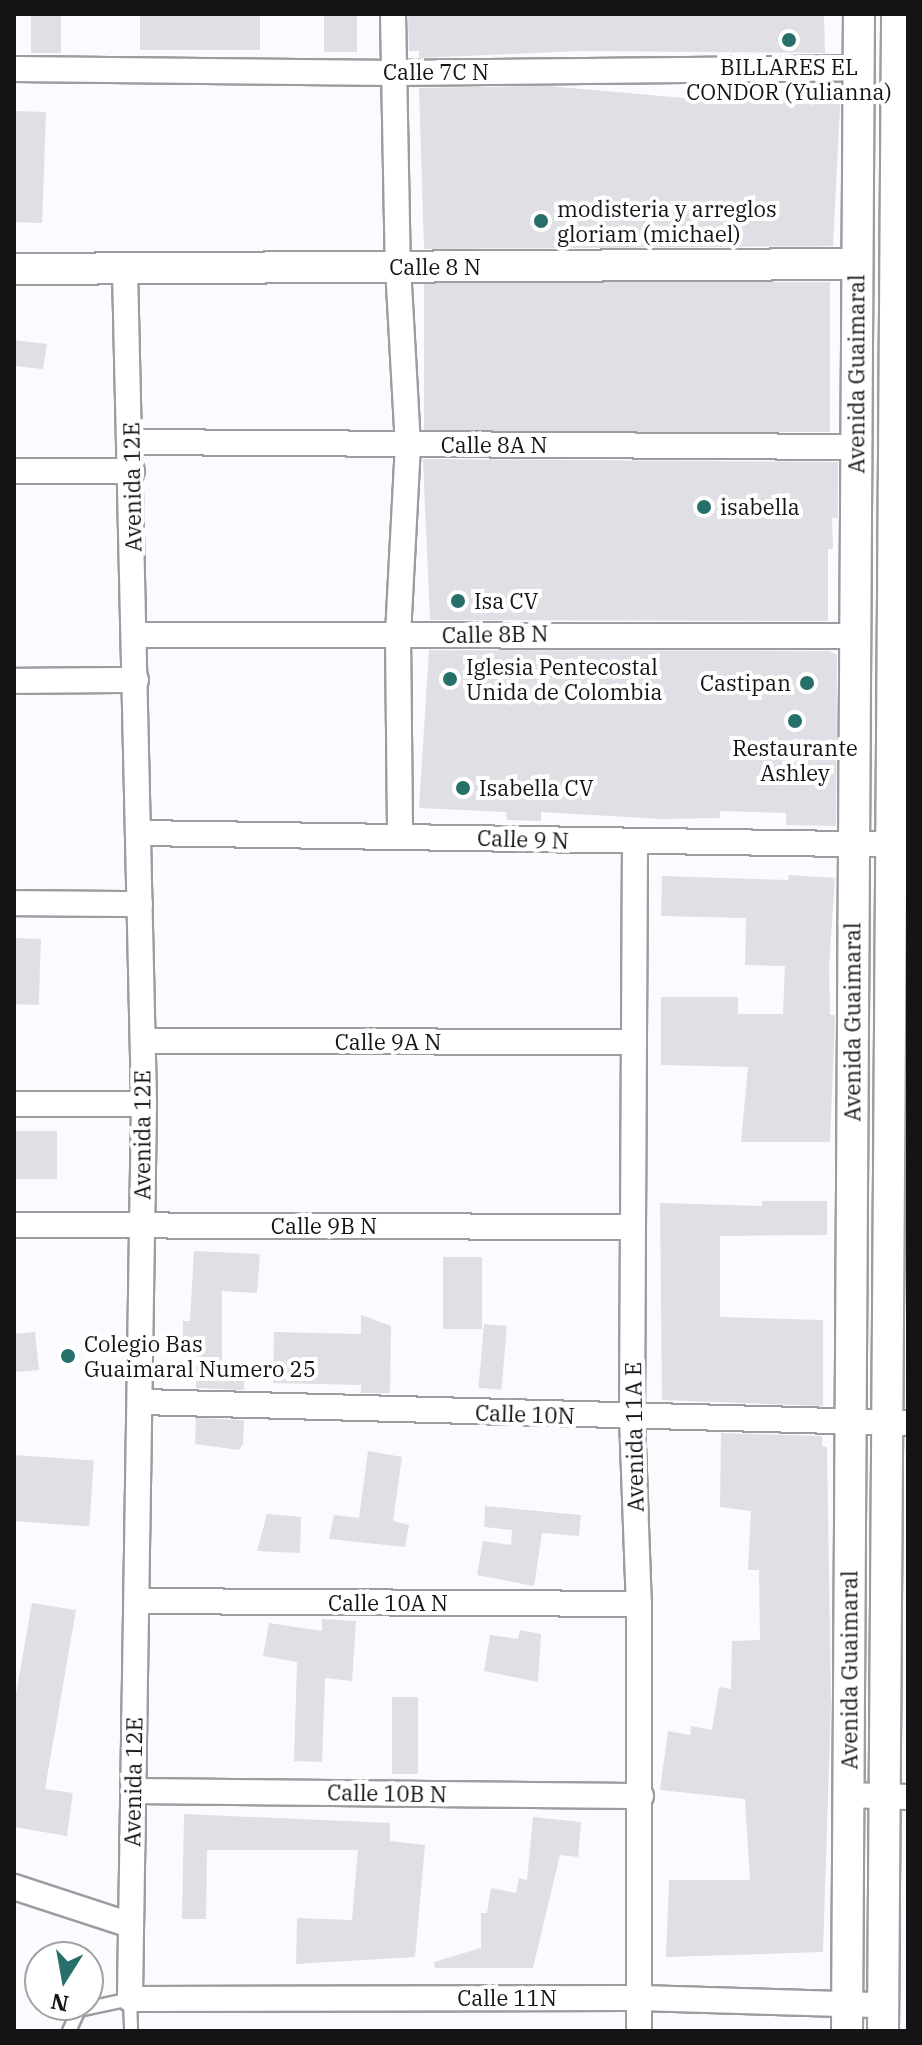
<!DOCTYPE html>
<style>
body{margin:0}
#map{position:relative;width:922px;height:2045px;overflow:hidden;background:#fcfaff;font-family:"IBM Plex Serif",serif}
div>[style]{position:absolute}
.building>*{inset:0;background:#dfdfe5;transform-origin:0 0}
.roads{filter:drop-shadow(2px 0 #9e9ba1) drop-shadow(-2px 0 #9e9ba1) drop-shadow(0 2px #9e9ba1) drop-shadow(0 -2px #9e9ba1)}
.service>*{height:12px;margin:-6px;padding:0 6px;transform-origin:6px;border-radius:6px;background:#fff}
.minor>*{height:24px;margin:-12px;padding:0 12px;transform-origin:12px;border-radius:12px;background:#fff}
.tertiary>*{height:30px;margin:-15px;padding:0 15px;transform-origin:15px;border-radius:15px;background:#fff}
.dots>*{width:22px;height:22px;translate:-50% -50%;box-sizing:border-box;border:4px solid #fff;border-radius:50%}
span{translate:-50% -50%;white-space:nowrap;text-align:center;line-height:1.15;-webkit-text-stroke:8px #fff;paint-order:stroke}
.poi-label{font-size:22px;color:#141315}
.left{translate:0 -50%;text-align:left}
.right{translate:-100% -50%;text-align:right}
.street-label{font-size:22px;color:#141315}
.frame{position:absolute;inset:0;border:16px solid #141315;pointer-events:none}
.north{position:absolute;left:24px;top:1941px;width:80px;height:80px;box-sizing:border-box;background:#fff;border:2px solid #a1a1a1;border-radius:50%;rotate:191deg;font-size:22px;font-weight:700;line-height:32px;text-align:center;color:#141315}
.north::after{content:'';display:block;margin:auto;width:28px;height:36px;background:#266f6a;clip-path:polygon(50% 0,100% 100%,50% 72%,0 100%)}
</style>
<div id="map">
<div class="building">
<i style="left:31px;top:14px;width:30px;height:39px"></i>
<i style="left:140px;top:14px;width:120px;height:36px"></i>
<i style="left:324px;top:14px;width:33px;height:38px"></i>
<i style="clip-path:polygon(408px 14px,824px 14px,825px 53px,580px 51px,419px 58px,419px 51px,409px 51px)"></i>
<i style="clip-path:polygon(548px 86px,695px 99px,815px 94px,815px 87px,841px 88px,833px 246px,424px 249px,419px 88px)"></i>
<i style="left:14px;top:111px;width:32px;height:111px;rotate:2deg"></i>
<i style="left:830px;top:282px;width:150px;height:406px;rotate:90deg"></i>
<i style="clip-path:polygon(14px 340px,47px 344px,43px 369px,14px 366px)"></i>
<i style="clip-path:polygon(423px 459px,838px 462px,838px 518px,832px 518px,833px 549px,828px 549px,828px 621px,430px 620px)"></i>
<i style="clip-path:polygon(429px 650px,829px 651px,837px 655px,836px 826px,786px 825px,786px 813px,720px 811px,720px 818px,662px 819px,541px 812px,541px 821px,507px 820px,506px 812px,419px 808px)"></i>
<i style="clip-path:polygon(789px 875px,835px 878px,829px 966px,830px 1015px,835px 1015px,830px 1142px,741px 1142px,748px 1067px,661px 1065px,661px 997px,738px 997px,738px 1014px,783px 1014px,785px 966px,745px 965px,746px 918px,661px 916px,662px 876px,788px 880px)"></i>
<i style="left:14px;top:938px;width:27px;height:66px;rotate:2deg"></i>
<i style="left:14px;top:1131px;width:43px;height:48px"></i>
<i style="clip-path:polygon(762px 1201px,827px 1201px,827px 1235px,720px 1236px,720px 1317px,823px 1320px,823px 1406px,662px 1400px,660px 1203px,762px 1206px)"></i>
<i style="clip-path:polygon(194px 1251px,260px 1254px,257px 1293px,222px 1291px,222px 1365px,244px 1366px,244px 1390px,196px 1388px,197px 1349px,183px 1349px,183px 1321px,190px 1321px)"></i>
<i style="left:443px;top:1257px;width:39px;height:72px"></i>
<i style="clip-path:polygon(361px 1315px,391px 1326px,390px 1393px,361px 1393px,361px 1385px,273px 1383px,274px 1332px,361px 1334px)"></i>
<i style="left:484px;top:1324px;width:23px;height:64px;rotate:5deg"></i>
<i style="clip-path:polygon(35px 1332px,39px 1370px,14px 1372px,14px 1334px)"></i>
<i style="clip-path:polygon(196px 1418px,244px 1420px,243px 1444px,239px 1450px,195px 1444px)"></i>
<i style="clip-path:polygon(721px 1433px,822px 1436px,822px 1446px,827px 1447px,831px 1702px,823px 1952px,666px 1957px,669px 1880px,750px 1880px,745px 1799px,660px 1790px,668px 1731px,690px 1735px,691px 1726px,712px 1730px,719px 1687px,731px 1689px,732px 1641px,760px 1640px,759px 1570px,748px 1570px,751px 1511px,720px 1507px)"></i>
<i style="clip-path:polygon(368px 1451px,402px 1457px,393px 1521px,409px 1525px,405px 1547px,329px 1539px,334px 1515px,359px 1518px)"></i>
<i style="left:14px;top:1455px;width:80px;height:66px;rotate:4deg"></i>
<i style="clip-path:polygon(485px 1506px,581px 1515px,579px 1536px,542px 1533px,534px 1586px,477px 1575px,483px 1541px,511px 1545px,512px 1530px,484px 1527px)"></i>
<i style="clip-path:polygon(267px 1514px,301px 1517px,300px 1553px,257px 1551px)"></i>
<i style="clip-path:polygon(32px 1603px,76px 1610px,45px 1789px,73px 1793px,67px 1836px,14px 1827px,14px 1705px)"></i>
<i style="clip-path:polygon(322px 1619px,356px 1621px,352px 1681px,325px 1678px,322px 1762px,294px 1761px,297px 1662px,263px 1656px,269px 1623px,322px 1631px)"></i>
<i style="clip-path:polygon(520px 1630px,541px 1634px,538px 1682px,484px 1671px,490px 1635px,518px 1639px)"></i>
<i style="left:392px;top:1697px;width:26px;height:77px"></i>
<i style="clip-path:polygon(184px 1814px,390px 1823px,390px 1841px,425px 1845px,415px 1957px,296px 1964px,297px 1918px,352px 1920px,358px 1850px,207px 1850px,206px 1919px,182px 1919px)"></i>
<i style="clip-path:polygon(533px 1817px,581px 1822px,578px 1857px,560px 1855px,533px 1968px,435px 1968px,434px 1962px,481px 1948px,481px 1913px,487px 1913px,491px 1888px,516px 1893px,519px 1878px,527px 1880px)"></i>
</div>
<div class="roads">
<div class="service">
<i style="left:69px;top:2031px;width:23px;rotate:-65deg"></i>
<i style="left:79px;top:2010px;width:52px;rotate:-12.2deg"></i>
<i style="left:130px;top:1999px;width:32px;rotate:88deg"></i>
</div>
<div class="minor">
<i style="left:393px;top:14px;width:253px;rotate:88.9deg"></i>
<i style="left:398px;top:267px;width:177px;rotate:86.8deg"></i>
<i style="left:408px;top:444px;width:192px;rotate:93deg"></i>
<i style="left:398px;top:636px;width:199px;rotate:89.4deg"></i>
<i style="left:14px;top:69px;width:380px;rotate:0.6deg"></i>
<i style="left:394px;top:73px;width:465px;rotate:-0.6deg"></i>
<i style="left:125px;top:270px;width:834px;rotate:88.69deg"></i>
<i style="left:144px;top:1104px;width:895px;rotate:90.9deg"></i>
<i style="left:130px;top:1999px;width:510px;rotate:-0.11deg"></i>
<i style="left:640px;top:1998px;width:243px;rotate:1.7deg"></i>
<i style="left:131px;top:442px;width:725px;rotate:0.4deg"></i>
<i style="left:14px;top:471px;width:118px"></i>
<i style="left:135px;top:635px;width:720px;rotate:0.08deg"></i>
<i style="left:14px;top:681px;width:122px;rotate:-0.5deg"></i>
<i style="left:139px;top:833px;width:769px;rotate:0.89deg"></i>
<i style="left:635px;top:843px;width:574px;rotate:90.3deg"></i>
<i style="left:632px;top:1417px;width:187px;rotate:87.9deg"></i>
<i style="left:639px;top:1604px;width:427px;rotate:90deg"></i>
<i style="left:14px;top:903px;width:126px;rotate:0.5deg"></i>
<i style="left:143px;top:1041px;width:491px;rotate:0.1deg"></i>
<i style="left:14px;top:1104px;width:130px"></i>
<i style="left:14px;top:1225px;width:619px;rotate:0.19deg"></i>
<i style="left:142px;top:1402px;width:766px;rotate:1.57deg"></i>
<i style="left:137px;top:1601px;width:502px;rotate:0.34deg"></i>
<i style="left:133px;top:1791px;width:508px;rotate:0.56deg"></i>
<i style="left:848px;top:1795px;width:60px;rotate:1.9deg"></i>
<i style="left:14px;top:1887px;width:122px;rotate:18.1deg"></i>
</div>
<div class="tertiary">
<i style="left:14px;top:269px;width:842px;rotate:-0.34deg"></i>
<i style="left:847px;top:2031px;width:2017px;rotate:-89.66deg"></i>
<i style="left:883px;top:2031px;width:2017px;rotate:-89.6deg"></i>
</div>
</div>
<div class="dots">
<i style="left:789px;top:40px;background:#266f6a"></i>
<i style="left:541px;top:221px;background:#266f6a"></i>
<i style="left:704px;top:507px;background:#266f6a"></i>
<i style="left:458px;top:601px;background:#266f6a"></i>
<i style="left:450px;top:679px;background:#266f6a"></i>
<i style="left:807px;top:683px;background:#266f6a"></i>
<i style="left:795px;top:721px;background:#266f6a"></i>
<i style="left:463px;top:788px;background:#266f6a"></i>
<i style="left:68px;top:1356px;background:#266f6a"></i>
</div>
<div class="poi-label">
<span style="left:789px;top:79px">BILLARES EL<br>CONDOR (Yulianna)</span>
<span class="left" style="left:557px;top:221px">modisteria y arreglos<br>gloriam (michael)</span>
<span class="left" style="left:720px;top:507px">isabella</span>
<span class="left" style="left:474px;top:601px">Isa CV</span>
<span class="left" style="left:466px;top:679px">Iglesia Pentecostal<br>Unida de Colombia</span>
<span class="right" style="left:791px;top:683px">Castipan</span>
<span style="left:795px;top:760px">Restaurante<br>Ashley</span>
<span class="left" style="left:479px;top:788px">Isabella CV</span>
<span class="left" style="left:84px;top:1356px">Colegio Bas<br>Guaimaral Numero 25</span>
</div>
<div class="street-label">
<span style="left:436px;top:72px">Calle 7C N</span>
<span style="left:435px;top:267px">Calle 8 N</span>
<span style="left:856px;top:374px;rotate:-90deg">Avenida Guaimaral</span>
<span style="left:494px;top:445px">Calle 8A N</span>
<span style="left:132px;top:487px;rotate:-91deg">Avenida 12E</span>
<span style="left:495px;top:634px;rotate:-1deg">Calle 8B N</span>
<span style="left:523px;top:839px;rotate:2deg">Calle 9 N</span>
<span style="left:852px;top:1022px;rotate:-90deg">Avenida Guaimaral</span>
<span style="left:388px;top:1042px">Calle 9A N</span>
<span style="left:142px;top:1135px;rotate:-90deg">Avenida 12E</span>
<span style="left:324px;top:1226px">Calle 9B N</span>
<span style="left:525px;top:1414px;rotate:2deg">Calle 10N</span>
<span style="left:634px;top:1437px;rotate:-91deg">Avenida 11A E</span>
<span style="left:388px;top:1603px">Calle 10A N</span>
<span style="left:849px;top:1670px;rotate:-90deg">Avenida Guaimaral</span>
<span style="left:133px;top:1782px;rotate:-89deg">Avenida 12E</span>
<span style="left:387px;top:1793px;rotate:1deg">Calle 10B N</span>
<span style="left:507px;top:1998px">Calle 11N</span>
</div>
<div class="frame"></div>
<div class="north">N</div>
</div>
